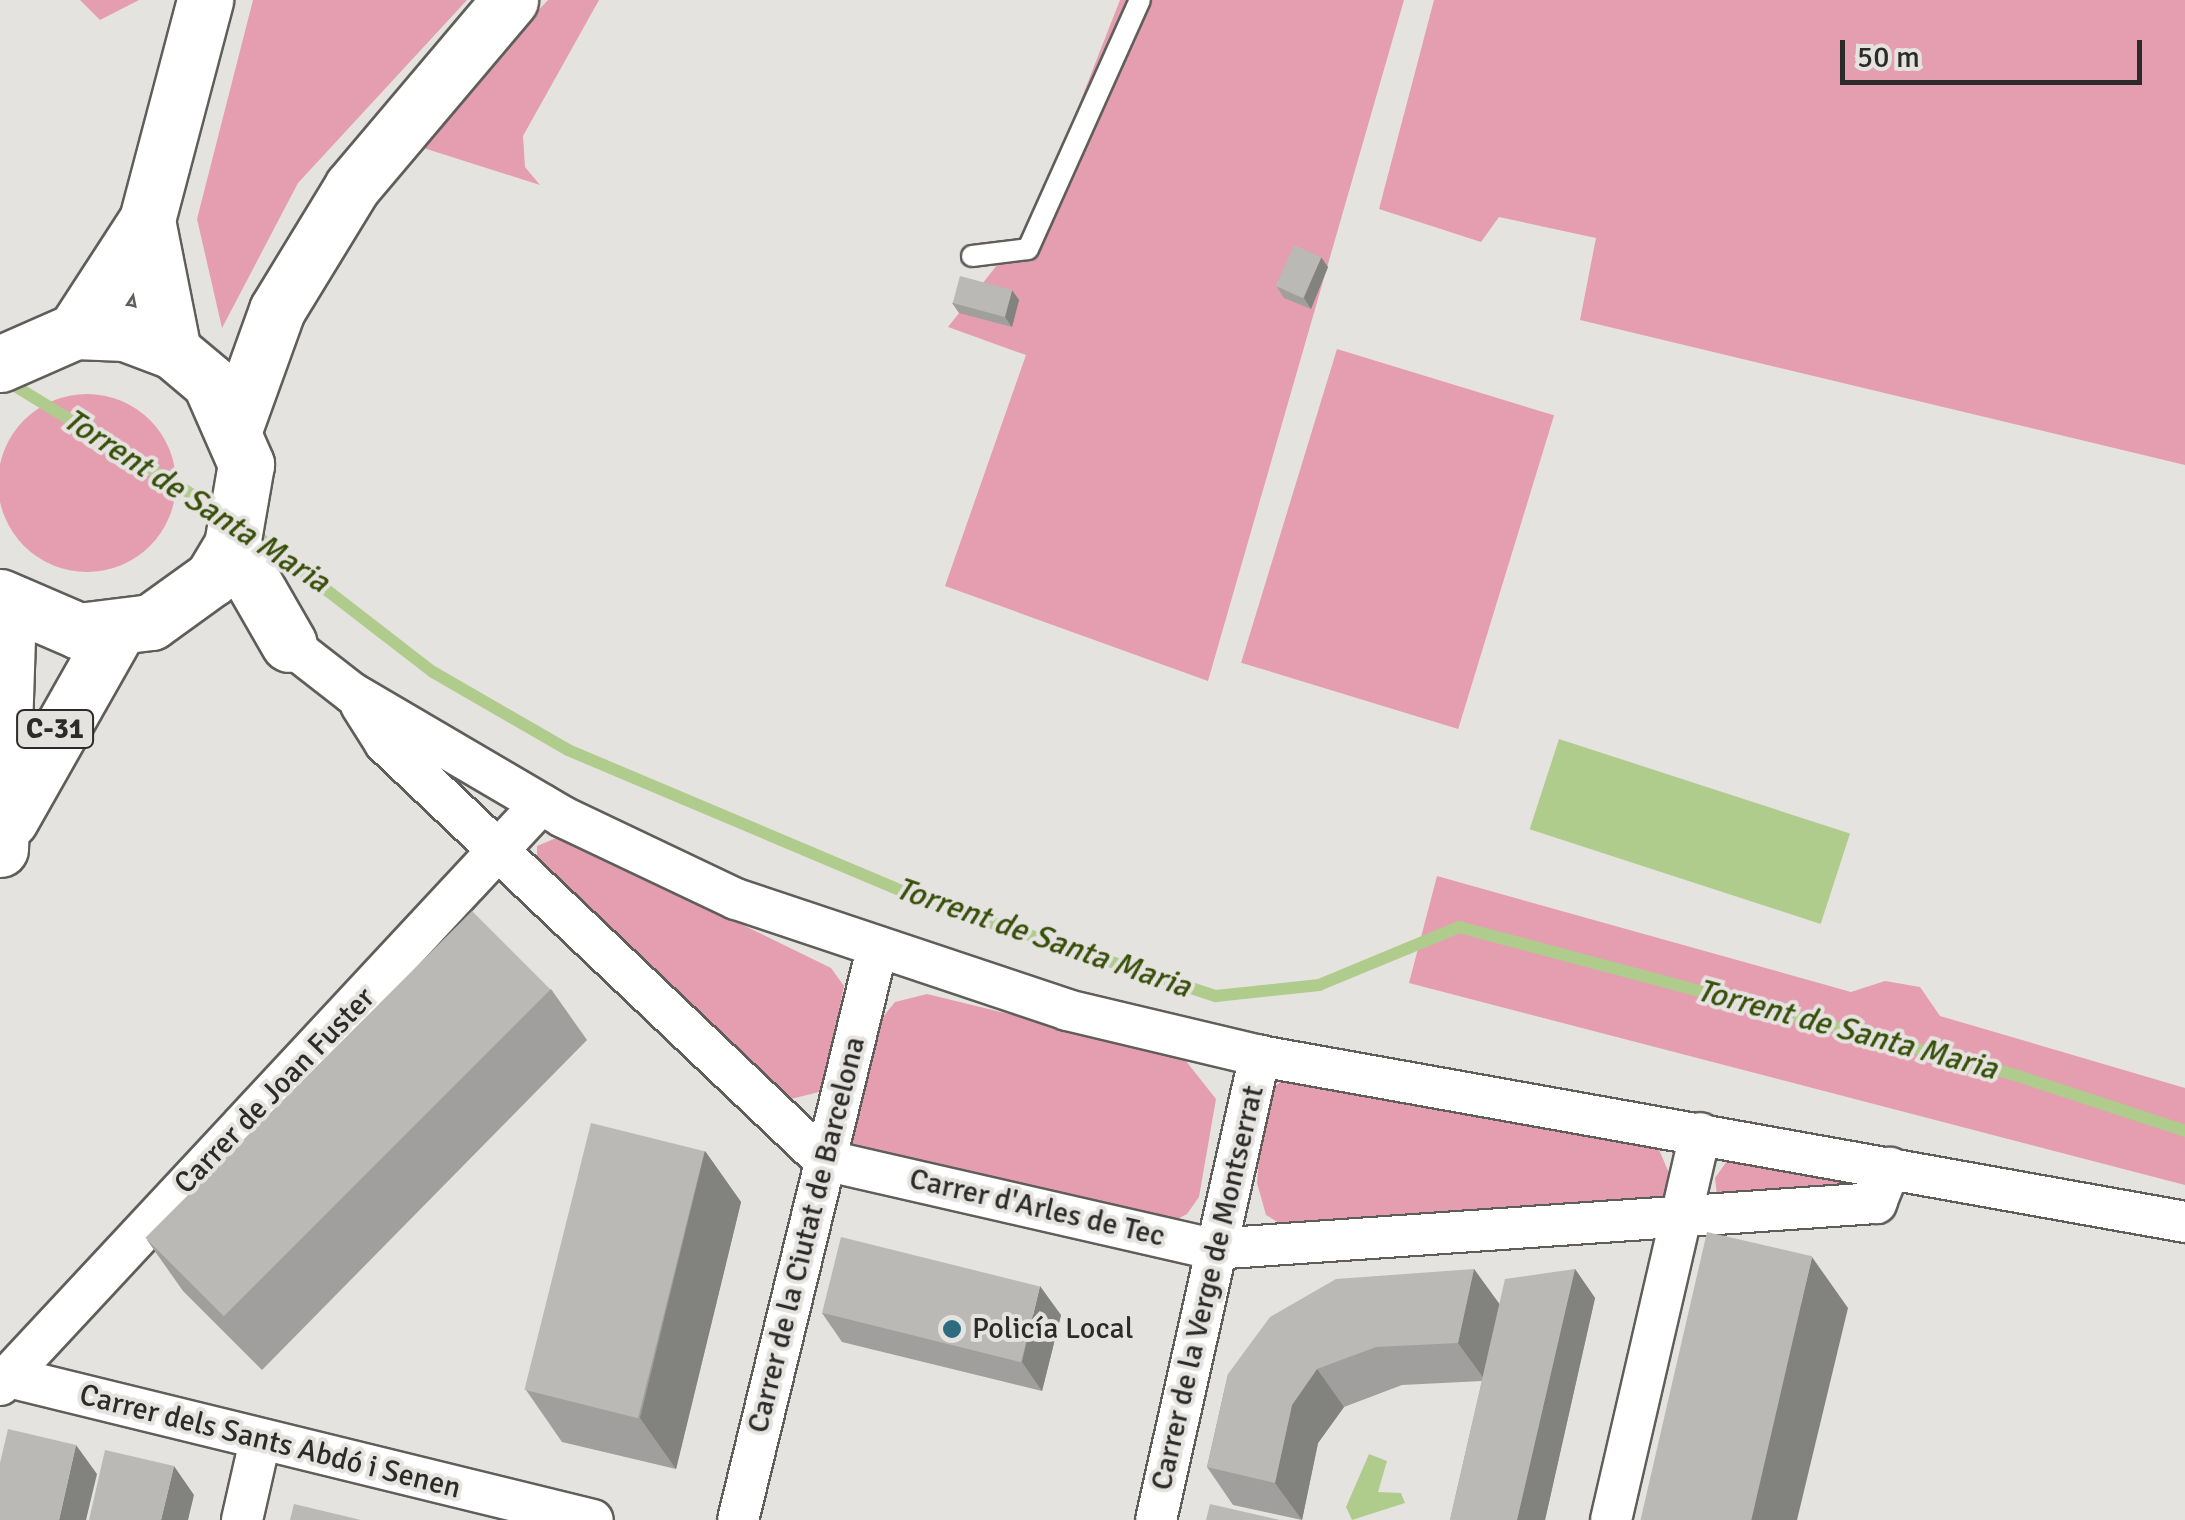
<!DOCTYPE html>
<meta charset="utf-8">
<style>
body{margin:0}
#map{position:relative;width:2185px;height:1520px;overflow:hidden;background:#e5e3e0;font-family:Signika,sans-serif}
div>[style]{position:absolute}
.green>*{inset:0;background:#e49eb0;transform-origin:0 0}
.round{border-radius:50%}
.water>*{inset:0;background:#afcc8c;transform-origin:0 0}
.stream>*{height:12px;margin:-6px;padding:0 6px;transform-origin:6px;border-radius:6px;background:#afcc8c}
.roads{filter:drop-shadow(2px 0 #605e5b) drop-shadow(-2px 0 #605e5b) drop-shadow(0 2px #605e5b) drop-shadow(0 -2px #605e5b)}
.service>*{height:20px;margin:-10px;padding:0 10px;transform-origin:10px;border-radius:10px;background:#fff}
.minor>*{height:40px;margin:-20px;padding:0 20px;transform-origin:20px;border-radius:20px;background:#fff}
.secondary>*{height:55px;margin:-27.5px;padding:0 27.5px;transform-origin:27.5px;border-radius:27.5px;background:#fff}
.primary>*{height:55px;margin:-27.5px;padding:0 27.5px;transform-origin:27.5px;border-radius:27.5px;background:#fff}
.trunk>*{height:55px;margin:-27.5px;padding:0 27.5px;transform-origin:27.5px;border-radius:27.5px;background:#fff}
.wall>*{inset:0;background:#a09f9d}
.shaded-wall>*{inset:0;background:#82827f}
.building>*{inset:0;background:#bab9b6;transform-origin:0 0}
.dots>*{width:28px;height:28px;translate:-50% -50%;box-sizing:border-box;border:5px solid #e5e3e0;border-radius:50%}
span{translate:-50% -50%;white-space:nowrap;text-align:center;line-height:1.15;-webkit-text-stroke:8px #e5e3e0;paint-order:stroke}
.shield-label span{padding:2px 8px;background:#e5e3e0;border:2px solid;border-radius:8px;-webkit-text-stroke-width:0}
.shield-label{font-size:28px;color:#2c2b2a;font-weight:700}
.street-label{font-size:30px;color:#2c2b2a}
.poi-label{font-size:30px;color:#2c2b2a}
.left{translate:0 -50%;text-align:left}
.water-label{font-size:32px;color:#374f09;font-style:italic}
.scale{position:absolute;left:1840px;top:40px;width:302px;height:45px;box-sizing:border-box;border:5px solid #2c2b2a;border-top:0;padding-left:12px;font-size:30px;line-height:35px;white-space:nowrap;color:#2c2b2a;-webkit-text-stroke:8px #e5e3e0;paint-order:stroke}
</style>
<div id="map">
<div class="green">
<i style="clip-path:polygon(80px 0,139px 0,100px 20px)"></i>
<i style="clip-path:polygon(253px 0,467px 0,298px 183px,222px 328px,197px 219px)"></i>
<i style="clip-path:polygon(548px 0,599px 0,523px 136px,525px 167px,540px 185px,414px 145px)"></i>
<i style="clip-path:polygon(1120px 0,1404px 0,1208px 681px,945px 586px,1026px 355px,948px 327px,1035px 217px)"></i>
<i style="clip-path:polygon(1434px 0,2185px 0,2185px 465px,1580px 320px,1596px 238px,1499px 217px,1481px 242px,1379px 209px)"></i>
<i style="left:1337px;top:349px;width:227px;height:328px;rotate:17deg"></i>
<i class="round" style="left:-2px;top:394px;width:178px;height:178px"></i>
<i style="clip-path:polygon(561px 836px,831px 968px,844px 986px,823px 1091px,787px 1100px,537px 865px,537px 846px)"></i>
<i style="clip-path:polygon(1437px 876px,1851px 992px,1885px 981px,1920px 987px,1940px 1016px,2185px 1088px,2185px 1185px,1409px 983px)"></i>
<i style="clip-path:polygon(927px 994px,1182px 1056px,1216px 1099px,1199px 1197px,1187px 1214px,1165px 1226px,851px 1147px,847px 1130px,878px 1023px,895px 1002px)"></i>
<i style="clip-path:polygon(1285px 1079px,1656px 1143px,1673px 1182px,1660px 1203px,1281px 1224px,1266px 1215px,1257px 1183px,1262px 1119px,1271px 1089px)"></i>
<i style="clip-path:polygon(1727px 1161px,1839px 1181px,1846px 1187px,1717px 1196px,1715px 1178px)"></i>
</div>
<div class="water">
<i style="left:1559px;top:739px;width:306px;height:95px;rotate:18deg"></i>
<i style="clip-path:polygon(1369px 1454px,1387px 1461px,1378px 1492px,1401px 1493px,1405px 1503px,1352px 1520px,1346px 1507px)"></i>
</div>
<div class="stream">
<i style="left:2px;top:378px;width:260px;rotate:31.5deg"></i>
<i style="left:249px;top:530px;width:232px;rotate:37.7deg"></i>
<i style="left:433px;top:672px;width:156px;rotate:30deg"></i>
<i style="left:568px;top:750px;width:394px;rotate:22.9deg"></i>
<i style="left:931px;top:903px;width:300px;rotate:18.1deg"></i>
<i style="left:1216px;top:996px;width:104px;rotate:-6.1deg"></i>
<i style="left:1319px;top:985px;width:152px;rotate:-22.5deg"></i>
<i style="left:1459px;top:927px;width:572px;rotate:14.89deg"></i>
<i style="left:2012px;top:1074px;width:182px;rotate:18.2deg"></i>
</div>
<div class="roads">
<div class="service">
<i style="left:972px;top:256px;width:56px;rotate:-7.1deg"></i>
<i style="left:1028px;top:249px;width:273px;rotate:-65.8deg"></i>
</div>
<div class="minor">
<i style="left:289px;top:644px;width:80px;rotate:37.9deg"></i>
<i style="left:352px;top:693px;width:245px;rotate:30.4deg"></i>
<i style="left:563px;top:817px;width:191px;rotate:25.4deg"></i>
<i style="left:736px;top:899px;width:349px;rotate:18.5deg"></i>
<i style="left:1067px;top:1010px;width:198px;rotate:13.4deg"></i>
<i style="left:1260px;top:1056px;width:940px;rotate:10.17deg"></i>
<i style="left:361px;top:705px;width:45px;rotate:57.7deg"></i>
<i style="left:385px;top:743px;width:605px;rotate:43.53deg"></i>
<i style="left:824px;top:1160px;width:399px;rotate:12.9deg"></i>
<i style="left:1213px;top:1249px;width:665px;rotate:-3.97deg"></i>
<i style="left:1876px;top:1203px;width:38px;rotate:-68deg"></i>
<i style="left:5px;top:1376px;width:605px;rotate:13.76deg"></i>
<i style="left:0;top:1385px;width:794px;rotate:-47.04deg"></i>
<i style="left:242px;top:1520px;width:81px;rotate:-77.2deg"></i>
<i style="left:738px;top:1520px;width:588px;rotate:-76.32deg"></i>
<i style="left:1156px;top:1520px;width:476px;rotate:-77.4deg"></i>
<i style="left:1611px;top:1520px;width:397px;rotate:-77deg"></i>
</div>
<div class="secondary">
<i style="left:236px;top:424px;width:121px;rotate:-70.2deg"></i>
<i style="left:277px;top:310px;width:144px;rotate:-58.6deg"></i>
<i style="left:352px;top:187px;width:245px;rotate:-49.8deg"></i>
</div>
<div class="primary">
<i style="left:0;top:364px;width:82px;rotate:-23.7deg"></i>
<i style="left:75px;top:331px;width:50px;rotate:2.3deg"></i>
<i style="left:125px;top:333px;width:51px;rotate:20.6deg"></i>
<i style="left:173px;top:351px;width:48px;rotate:40deg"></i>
<i style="left:210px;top:382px;width:90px;rotate:66.3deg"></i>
<i style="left:246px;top:464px;width:82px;rotate:99.8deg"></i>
<i style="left:232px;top:545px;width:39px;rotate:121deg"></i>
<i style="left:212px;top:578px;width:75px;rotate:144.2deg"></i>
<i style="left:151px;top:622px;width:73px;rotate:172.9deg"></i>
<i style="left:79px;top:631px;width:86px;rotate:-156.7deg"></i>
<i style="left:232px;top:545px;width:114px;rotate:60.1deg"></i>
<i style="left:10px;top:820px;width:217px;rotate:-60.5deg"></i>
<i style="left:0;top:849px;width:244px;rotate:-88.1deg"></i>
</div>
<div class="trunk">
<i style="left:147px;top:220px;width:134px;rotate:78.8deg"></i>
<i style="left:75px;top:331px;width:132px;rotate:-57deg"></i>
<i style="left:147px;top:220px;width:228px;rotate:-75.2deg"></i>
</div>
</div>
<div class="wall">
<i style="clip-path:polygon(1328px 267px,1311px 309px,1284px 298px,1277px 287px)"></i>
<i style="clip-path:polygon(1019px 300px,1012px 327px,959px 313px,952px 303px)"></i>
<i style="clip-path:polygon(551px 989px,587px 1040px,262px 1370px,183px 1291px,147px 1240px)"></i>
<i style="clip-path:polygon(705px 1151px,741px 1202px,676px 1469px,562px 1442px,526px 1390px)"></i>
<i style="clip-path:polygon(1474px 1269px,1499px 1305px,1575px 1269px,1595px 1298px,1545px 1520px,1450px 1520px,1482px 1381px,1402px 1385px,1344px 1407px,1318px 1443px,1302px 1520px,1233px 1505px,1207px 1467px,1228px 1374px)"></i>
<i style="clip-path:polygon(822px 1313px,1061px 1315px,1042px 1391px,842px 1342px)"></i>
</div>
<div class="shaded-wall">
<i style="clip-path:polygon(1321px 257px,1328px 267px,1311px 309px,1304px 298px)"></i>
<i style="clip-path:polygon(1012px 290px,1019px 300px,1012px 327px,1005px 317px)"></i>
<i style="clip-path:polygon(705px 1151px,741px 1202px,676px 1469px,640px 1418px)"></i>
<i style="clip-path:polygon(1812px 1257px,1848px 1308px,1797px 1520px,1749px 1520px)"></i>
<i style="clip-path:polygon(1474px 1269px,1501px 1306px,1485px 1380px,1458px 1343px)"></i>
<i style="clip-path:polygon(1575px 1269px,1595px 1298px,1545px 1520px,1517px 1520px)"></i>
<i style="clip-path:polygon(1040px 1286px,1061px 1315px,1042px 1391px,1022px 1362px)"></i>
<i style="clip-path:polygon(1317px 1369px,1344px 1407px,1318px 1443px,1302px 1520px,1275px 1483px,1292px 1405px)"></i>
<i style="clip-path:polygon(76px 1445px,97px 1474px,86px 1520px,59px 1520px)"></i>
<i style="clip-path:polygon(174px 1466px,194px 1495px,188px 1520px,161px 1520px)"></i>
</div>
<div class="building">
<i style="left:1294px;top:245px;width:30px;height:45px;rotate:24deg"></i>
<i style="left:960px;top:276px;width:54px;height:28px;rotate:15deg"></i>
<i style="left:472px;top:911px;width:111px;height:462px;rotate:45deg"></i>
<i style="left:591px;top:1123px;width:117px;height:275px;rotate:14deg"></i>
<i style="left:1707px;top:1232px;width:108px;height:296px;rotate:13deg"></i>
<i style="left:841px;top:1237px;width:205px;height:78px;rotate:14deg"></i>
<i style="clip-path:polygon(1474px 1269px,1458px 1343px,1376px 1347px,1317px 1369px,1292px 1405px,1275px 1483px,1207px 1467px,1228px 1374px,1270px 1317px,1336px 1279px)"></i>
<i style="clip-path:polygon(1575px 1269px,1517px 1520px,1450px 1520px,1505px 1279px)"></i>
<i style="clip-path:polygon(8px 1429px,76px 1445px,59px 1520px,0 1520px,0 1463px)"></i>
<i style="clip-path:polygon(105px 1450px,174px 1466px,161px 1520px,89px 1520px)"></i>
<i style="clip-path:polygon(294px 1504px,361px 1520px,290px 1520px)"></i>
<i style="clip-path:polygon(1210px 1504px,1280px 1520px,1206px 1520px)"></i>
</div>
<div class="dots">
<i style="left:952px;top:1329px;background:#2c6b80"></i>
</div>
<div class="shield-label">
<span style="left:55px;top:729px">C-31</span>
</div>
<div class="street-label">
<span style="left:275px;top:1091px;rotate:-46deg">Carrer de Joan Fuster</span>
<span style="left:1037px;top:1208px;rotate:13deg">Carrer d'Arles de Tec</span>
<span style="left:807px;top:1235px;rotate:-76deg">Carrer de la Ciutat de Barcelona</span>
<span style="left:1208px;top:1288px;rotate:-77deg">Carrer de la Verge de Montserrat</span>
<span style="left:270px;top:1442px;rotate:14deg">Carrer dels Sants Abdó i Senen</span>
</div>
<div class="poi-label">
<span class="left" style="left:972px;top:1329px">Policía Local</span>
</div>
<div class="water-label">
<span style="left:196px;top:501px;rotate:33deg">Torrent de Santa Maria</span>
<span style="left:1043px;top:938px;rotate:19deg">Torrent de Santa Maria</span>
<span style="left:1847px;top:1030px;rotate:15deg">Torrent de Santa Maria</span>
</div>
<div class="scale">50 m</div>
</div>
